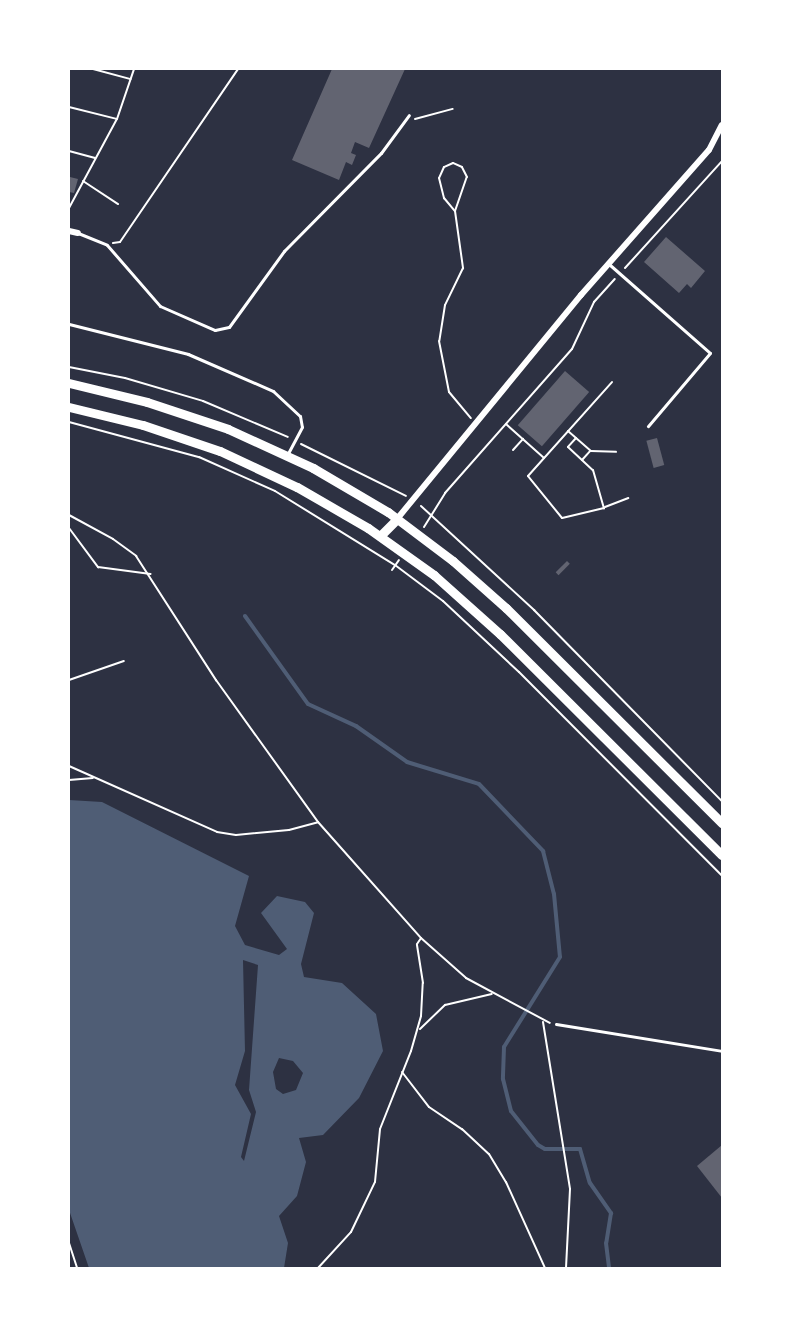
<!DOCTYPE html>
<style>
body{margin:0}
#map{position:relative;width:791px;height:1337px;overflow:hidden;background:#2d3142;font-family:Manrope,sans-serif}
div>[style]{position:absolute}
.water>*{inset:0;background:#4f5d75}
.stream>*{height:4px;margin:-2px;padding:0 2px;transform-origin:2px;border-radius:2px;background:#4f5d75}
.building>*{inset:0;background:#626471;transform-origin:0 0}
.path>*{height:2px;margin:-1px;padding:0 1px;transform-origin:1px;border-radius:1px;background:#fff}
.service>*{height:3px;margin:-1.5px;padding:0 1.5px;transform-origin:1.5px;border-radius:1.5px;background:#fff}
.minor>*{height:6px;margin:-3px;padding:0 3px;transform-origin:3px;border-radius:3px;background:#fff}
.primary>*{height:9px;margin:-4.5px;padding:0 4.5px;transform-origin:4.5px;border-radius:4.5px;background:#fff}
span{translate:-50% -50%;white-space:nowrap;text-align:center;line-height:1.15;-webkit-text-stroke:5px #fff;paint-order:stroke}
.frame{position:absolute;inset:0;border:70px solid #fff;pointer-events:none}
</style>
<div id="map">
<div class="water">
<i style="clip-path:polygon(evenodd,69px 800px,102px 802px,249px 876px,235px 926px,245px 945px,279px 955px,287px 949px,261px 913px,277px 896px,305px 902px,314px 913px,301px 964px,304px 977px,342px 983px,376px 1014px,383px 1051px,359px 1098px,323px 1135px,299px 1138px,306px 1162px,297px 1196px,279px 1216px,288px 1243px,284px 1268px,89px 1268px,69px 1210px,69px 800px,243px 960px,258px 965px,249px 1090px,256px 1112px,244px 1161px,241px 1157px,251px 1114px,235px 1085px,245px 1051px,243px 960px,69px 800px,279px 1058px,293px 1061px,303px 1073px,296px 1090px,283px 1094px,276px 1089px,273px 1072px,279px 1058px)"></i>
</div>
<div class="stream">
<i style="left:245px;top:616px;width:108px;rotate:54.4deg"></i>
<i style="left:308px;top:704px;width:53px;rotate:24.6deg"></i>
<i style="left:356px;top:726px;width:62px;rotate:35.2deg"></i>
<i style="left:407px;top:762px;width:75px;rotate:17deg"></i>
<i style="left:479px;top:784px;width:93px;rotate:46.3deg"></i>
<i style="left:543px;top:851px;width:44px;rotate:75.7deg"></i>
<i style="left:554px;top:894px;width:63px;rotate:84.6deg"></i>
<i style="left:560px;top:957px;width:106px;rotate:121.9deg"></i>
<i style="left:504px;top:1047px;width:32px;rotate:92deg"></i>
<i style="left:503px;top:1079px;width:33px;rotate:76deg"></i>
<i style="left:511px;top:1111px;width:43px;rotate:51.5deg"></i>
<i style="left:538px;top:1145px;width:8px;rotate:30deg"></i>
<i style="left:545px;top:1149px;width:35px"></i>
<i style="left:580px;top:1149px;width:35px;rotate:74deg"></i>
<i style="left:590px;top:1183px;width:37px;rotate:55deg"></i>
<i style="left:611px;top:1213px;width:30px;rotate:99deg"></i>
<i style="left:606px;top:1243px;width:25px;rotate:83deg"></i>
</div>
<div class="building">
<i style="clip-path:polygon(332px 69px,405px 69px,369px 148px,355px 142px,351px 153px,356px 155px,352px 165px,346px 162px,339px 180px,292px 160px)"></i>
<i style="clip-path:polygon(70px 177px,78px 179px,74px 193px,69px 192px)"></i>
<i style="clip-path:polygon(666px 237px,705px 271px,691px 288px,687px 284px,679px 293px,644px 262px)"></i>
<i style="left:565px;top:371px;width:32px;height:72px;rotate:41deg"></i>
<i style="left:657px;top:438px;width:28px;height:11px;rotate:75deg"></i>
<i style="left:567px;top:561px;width:4px;height:16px;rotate:45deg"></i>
<i style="clip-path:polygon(722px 1145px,722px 1198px,697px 1166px)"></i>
</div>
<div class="path">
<i style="left:93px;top:69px;width:39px;rotate:15deg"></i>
<i style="left:69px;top:107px;width:49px;rotate:14deg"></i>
<i style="left:415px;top:119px;width:39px;rotate:-15deg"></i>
<i style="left:69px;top:151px;width:27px;rotate:15deg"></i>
<i style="left:83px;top:181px;width:42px;rotate:33.3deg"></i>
<i style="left:69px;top:208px;width:101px;rotate:-61.7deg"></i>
<i style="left:117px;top:119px;width:53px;rotate:-71.2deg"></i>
<i style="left:455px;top:211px;width:36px;rotate:-71deg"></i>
<i style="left:467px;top:177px;width:11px;rotate:-117deg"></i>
<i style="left:462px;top:167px;width:10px;rotate:-156deg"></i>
<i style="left:453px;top:163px;width:10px;rotate:156deg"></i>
<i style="left:444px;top:167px;width:12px;rotate:114deg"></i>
<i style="left:439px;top:178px;width:21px;rotate:76deg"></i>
<i style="left:444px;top:198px;width:17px;rotate:50deg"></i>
<i style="left:455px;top:211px;width:58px;rotate:82deg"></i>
<i style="left:463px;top:268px;width:41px;rotate:115.9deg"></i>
<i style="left:445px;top:305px;width:36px;rotate:99deg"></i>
<i style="left:439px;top:341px;width:52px;rotate:78.9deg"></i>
<i style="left:449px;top:392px;width:34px;rotate:50deg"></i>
<i style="left:113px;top:243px;width:7px;rotate:-8deg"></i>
<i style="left:120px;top:242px;width:209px;rotate:-55.7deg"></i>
<i style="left:625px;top:268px;width:144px;rotate:-47.8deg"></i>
<i style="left:69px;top:367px;width:57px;rotate:11.1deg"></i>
<i style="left:125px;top:378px;width:81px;rotate:16.4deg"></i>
<i style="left:203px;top:401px;width:92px;rotate:23deg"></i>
<i style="left:69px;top:422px;width:135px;rotate:15.1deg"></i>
<i style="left:199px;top:457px;width:83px;rotate:24.1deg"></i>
<i style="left:275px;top:491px;width:141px;rotate:31.7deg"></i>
<i style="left:395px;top:565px;width:60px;rotate:36.9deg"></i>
<i style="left:443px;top:601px;width:104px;rotate:43.1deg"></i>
<i style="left:519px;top:672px;width:288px;rotate:45.1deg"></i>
<i style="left:506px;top:424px;width:51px;rotate:41.8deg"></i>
<i style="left:568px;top:431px;width:30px;rotate:41deg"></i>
<i style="left:591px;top:451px;width:25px;rotate:2deg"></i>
<i style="left:576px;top:438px;width:12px;rotate:132deg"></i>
<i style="left:568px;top:447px;width:34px;rotate:43deg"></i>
<i style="left:593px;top:470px;width:40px;rotate:74deg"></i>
<i style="left:604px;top:508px;width:43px;rotate:166.6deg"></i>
<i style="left:562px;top:518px;width:54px;rotate:-129deg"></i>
<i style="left:528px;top:476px;width:126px;rotate:-48.2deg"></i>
<i style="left:301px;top:444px;width:117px;rotate:26.3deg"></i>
<i style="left:513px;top:450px;width:15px;rotate:-48deg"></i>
<i style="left:582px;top:460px;width:12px;rotate:-48deg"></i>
<i style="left:421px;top:506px;width:154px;rotate:42.6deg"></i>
<i style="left:534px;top:610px;width:268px;rotate:45.5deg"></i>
<i style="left:605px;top:507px;width:25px;rotate:-21deg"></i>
<i style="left:69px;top:515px;width:50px;rotate:28.6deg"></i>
<i style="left:113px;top:539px;width:29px;rotate:36deg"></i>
<i style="left:136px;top:556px;width:148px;rotate:57.2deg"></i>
<i style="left:216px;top:680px;width:175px;rotate:54.3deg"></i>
<i style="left:318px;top:822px;width:155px;rotate:48.4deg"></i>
<i style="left:421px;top:938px;width:60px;rotate:41.6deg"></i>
<i style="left:466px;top:978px;width:95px;rotate:28.2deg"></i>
<i style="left:424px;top:527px;width:40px;rotate:-58deg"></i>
<i style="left:445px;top:493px;width:192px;rotate:-48.6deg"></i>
<i style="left:572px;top:349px;width:52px;rotate:-64.9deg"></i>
<i style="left:594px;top:302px;width:31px;rotate:-48deg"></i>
<i style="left:69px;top:528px;width:49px;rotate:53.4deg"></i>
<i style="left:98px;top:567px;width:53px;rotate:7.5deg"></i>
<i style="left:392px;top:570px;width:12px;rotate:-55deg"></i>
<i style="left:69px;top:680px;width:58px;rotate:-19.1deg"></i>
<i style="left:69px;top:766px;width:162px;rotate:24deg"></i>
<i style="left:217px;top:832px;width:19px;rotate:9deg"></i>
<i style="left:236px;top:835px;width:53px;rotate:-5.4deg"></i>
<i style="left:289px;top:830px;width:30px;rotate:-15deg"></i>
<i style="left:69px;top:780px;width:24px;rotate:-5deg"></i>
<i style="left:543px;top:1022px;width:169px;rotate:80.8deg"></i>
<i style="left:570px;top:1189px;width:79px;rotate:92.9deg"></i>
<i style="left:420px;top:1029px;width:35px;rotate:-44deg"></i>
<i style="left:445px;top:1005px;width:48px;rotate:-13.2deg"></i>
<i style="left:402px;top:1072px;width:44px;rotate:52.4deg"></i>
<i style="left:429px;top:1107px;width:40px;rotate:34deg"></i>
<i style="left:462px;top:1129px;width:37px;rotate:43deg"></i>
<i style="left:489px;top:1154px;width:33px;rotate:59deg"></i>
<i style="left:506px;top:1182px;width:94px;rotate:65.6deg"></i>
<i style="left:69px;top:1243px;width:26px;rotate:72deg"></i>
<i style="left:318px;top:1268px;width:49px;rotate:-47.5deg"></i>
<i style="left:351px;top:1232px;width:55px;rotate:-64.4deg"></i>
<i style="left:375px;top:1182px;width:53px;rotate:-84.6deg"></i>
<i style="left:380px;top:1129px;width:84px;rotate:-68.3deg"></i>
<i style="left:411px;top:1051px;width:36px;rotate:-74deg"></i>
<i style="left:421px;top:1016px;width:33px;rotate:-87deg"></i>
<i style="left:423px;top:983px;width:39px;rotate:-99deg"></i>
<i style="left:417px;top:944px;width:7px;rotate:-56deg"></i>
</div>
<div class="service">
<i style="left:78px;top:233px;width:31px;rotate:22deg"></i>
<i style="left:107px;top:245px;width:81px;rotate:49deg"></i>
<i style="left:160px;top:306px;width:60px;rotate:23.6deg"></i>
<i style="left:215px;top:330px;width:14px;rotate:-12deg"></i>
<i style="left:229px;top:327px;width:94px;rotate:-54.1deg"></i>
<i style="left:284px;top:251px;width:138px;rotate:-45.3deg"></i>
<i style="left:381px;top:153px;width:47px;rotate:-53.6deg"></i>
<i style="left:610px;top:265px;width:133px;rotate:41.3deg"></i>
<i style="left:710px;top:353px;width:96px;rotate:130.3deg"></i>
<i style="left:69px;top:324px;width:123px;rotate:14.1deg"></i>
<i style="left:188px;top:354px;width:93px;rotate:23.5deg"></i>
<i style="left:273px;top:391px;width:37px;rotate:43deg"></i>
<i style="left:300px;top:416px;width:11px;rotate:80deg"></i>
<i style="left:302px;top:427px;width:30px;rotate:118deg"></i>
<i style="left:556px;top:1024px;width:168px;rotate:9.2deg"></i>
</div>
<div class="minor">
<i style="left:69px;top:231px;width:9px;rotate:13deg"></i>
<i style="left:397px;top:519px;width:290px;rotate:-50.6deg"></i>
<i style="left:581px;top:295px;width:193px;rotate:-48.6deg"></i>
<i style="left:709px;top:150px;width:28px;rotate:-63deg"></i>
</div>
<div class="primary">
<i style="left:69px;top:383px;width:80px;rotate:13.7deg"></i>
<i style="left:147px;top:402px;width:85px;rotate:18.4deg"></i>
<i style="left:228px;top:429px;width:94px;rotate:24.6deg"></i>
<i style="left:313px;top:468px;width:87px;rotate:30.4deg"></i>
<i style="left:388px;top:512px;width:81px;rotate:37deg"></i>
<i style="left:453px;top:561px;width:71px;rotate:41.6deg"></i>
<i style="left:506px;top:608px;width:305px;rotate:44.9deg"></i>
<i style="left:69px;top:407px;width:76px;rotate:13.7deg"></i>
<i style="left:143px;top:425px;width:81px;rotate:18.7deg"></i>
<i style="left:220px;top:451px;width:85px;rotate:25.1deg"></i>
<i style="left:297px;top:487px;width:82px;rotate:30deg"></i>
<i style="left:368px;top:528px;width:81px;rotate:35.5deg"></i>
<i style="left:434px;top:575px;width:89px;rotate:41.8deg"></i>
<i style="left:500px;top:634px;width:313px;rotate:44.9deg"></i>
<i style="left:380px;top:536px;width:24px;rotate:-45deg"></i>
</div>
<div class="frame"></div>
</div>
